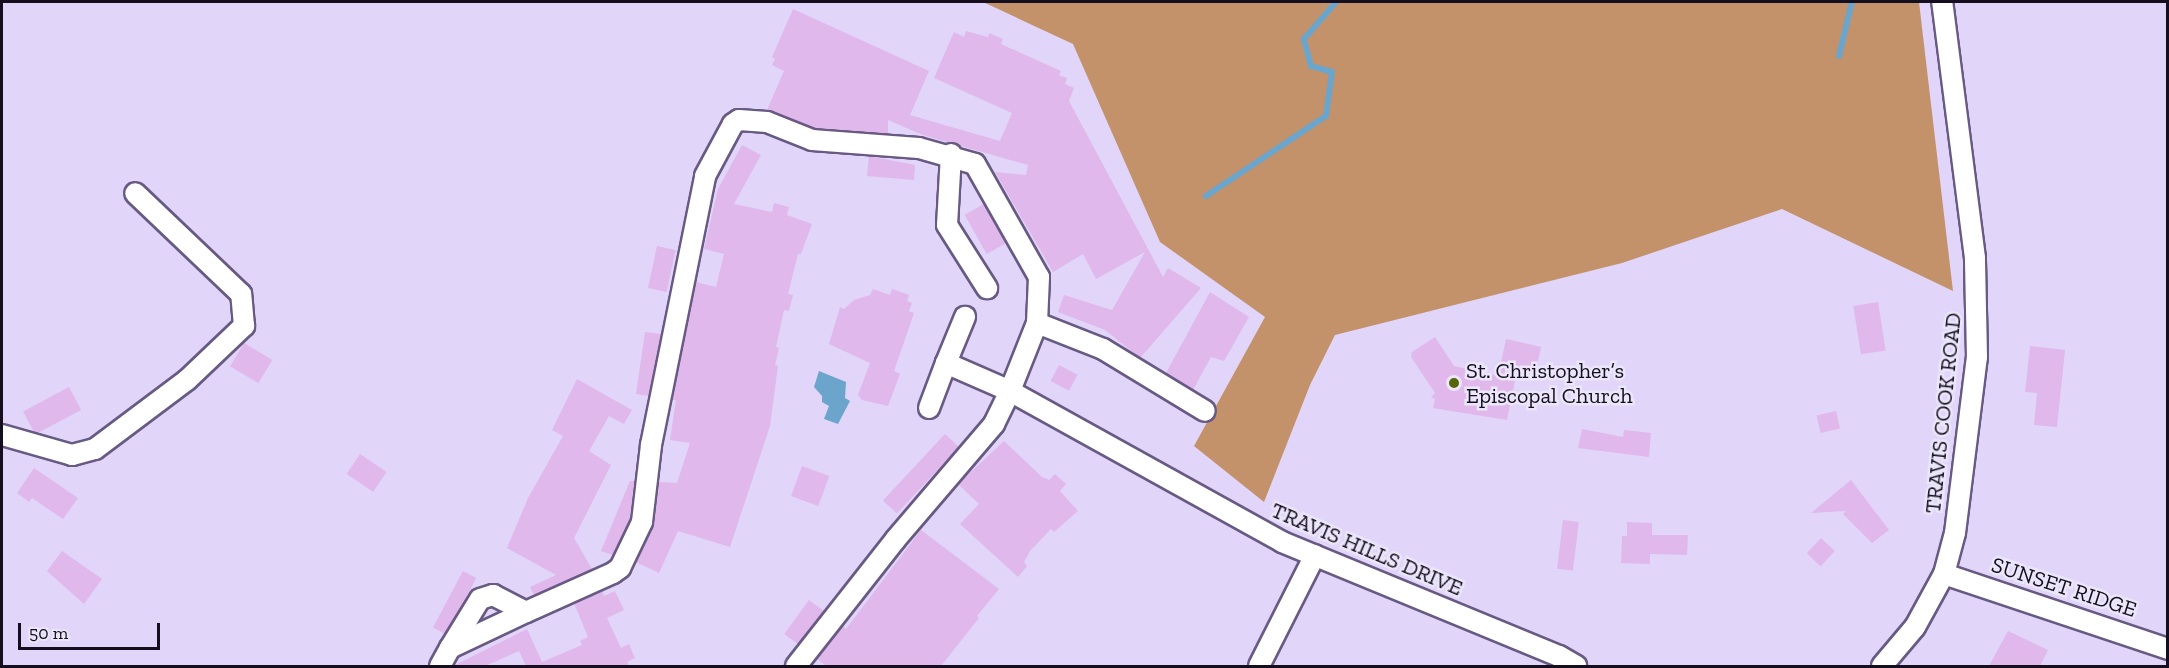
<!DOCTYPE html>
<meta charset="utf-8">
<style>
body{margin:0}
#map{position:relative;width:2169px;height:668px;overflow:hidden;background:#e1d5fa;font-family:"Zilla Slab",serif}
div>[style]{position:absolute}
.forest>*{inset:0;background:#c4926a}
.water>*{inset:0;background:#6ca5cb}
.stream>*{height:6px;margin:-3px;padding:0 3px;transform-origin:3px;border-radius:3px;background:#6ca5cb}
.building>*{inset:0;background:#e0b8eb;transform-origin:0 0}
.roads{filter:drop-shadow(2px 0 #685a83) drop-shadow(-2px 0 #685a83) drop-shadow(0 2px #685a83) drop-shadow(0 -2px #685a83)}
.minor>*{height:20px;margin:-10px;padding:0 10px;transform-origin:10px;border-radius:10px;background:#fff}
.dots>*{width:16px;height:16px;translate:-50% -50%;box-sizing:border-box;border:3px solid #ebe6f9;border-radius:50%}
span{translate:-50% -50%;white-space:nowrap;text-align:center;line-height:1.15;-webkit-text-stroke:5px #ebe6f9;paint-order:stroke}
.poi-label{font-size:22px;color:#140e1e}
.left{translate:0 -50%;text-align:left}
.street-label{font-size:22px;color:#140e1e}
.frame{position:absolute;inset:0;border:3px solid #140e1e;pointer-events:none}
.scale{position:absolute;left:18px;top:623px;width:142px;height:27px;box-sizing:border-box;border:3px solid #140e1e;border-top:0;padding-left:8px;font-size:18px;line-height:21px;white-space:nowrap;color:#140e1e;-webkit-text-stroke:4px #ebe6f9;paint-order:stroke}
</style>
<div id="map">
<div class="forest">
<i style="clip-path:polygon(983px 2px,1919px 2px,1953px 291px,1782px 209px,1622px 263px,1335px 335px,1310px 385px,1264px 502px,1194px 446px,1265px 317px,1160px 242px,1073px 44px)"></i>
</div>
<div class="water">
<i style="clip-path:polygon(819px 371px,846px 382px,845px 398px,850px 401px,838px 424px,824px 419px,829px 406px,822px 402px,822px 396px,814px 387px)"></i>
</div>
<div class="stream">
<i style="left:1839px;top:56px;width:56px;rotate:-76.5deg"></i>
<i style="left:1206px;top:196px;width:144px;rotate:-33.7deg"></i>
<i style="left:1326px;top:116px;width:44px;rotate:-82.2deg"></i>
<i style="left:1332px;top:72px;width:22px;rotate:-164deg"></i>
<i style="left:1311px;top:66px;width:28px;rotate:-105deg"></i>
<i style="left:1304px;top:39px;width:49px;rotate:-49.1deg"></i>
</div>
<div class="building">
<i style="clip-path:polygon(793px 9px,929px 71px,910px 115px,1000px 141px,1012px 113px,934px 78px,954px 32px,964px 37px,966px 31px,988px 37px,989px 33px,1003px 39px,1001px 44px,1061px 71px,1059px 75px,1067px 78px,1065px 84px,1074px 88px,1069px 101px,1163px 277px,1168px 268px,1201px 288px,1140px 358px,1105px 330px,1058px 312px,1064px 295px,1112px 310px,1145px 252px,1096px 279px,1083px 254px,1053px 272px,995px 172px,1026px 175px,1028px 165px,923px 135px,888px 120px,888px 134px,815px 128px,767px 110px,784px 71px,772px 65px,775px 59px,772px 57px)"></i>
<i style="clip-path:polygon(742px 145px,761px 155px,734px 204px,772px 212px,774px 203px,789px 207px,787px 215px,812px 224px,801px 254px,798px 254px,788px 294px,793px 295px,789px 311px,784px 310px,776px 347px,779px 348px,775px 365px,778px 366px,770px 426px,730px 547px,678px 531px,659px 573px,636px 562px,654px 524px,659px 482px,677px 483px,690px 443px,670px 440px,676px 400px,672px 400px,696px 282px,716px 287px,724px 254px,704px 249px,718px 189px)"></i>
<i style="clip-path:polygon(869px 156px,915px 165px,914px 180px,867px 176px)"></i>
<i style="left:984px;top:204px;width:45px;height:22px;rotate:61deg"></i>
<i style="left:657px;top:246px;width:19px;height:43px;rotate:12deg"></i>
<i style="clip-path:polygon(873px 289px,890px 295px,892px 289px,909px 295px,907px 301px,912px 303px,909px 311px,914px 313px,894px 371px,900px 374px,888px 406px,862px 400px,858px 395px,870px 363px,829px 344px,840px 307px,844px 309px,854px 300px,870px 295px)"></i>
<i style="clip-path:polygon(1210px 292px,1249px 317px,1224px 361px,1211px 357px,1193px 390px,1166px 373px)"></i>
<i style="left:1878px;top:302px;width:49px;height:25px;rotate:81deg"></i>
<i style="clip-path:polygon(645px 332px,661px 334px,649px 396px,636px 394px)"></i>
<i style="clip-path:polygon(1435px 337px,1454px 366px,1498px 376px,1506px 339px,1541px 347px,1534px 380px,1516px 376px,1507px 420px,1433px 408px,1435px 399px,1431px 397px,1435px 393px,1411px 357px,1412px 352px)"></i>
<i style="left:244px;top:343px;width:33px;height:27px;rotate:31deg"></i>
<i style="clip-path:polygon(2030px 346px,2065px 350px,2057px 427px,2034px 425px,2037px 393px,2025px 392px)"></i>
<i style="left:1059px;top:365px;width:21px;height:18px;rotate:28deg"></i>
<i style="clip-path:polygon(577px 379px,632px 410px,624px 424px,609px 416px,589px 451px,611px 465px,574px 538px,592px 569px,534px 595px,530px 587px,556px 575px,507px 548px,528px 498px,563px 436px,552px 430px)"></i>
<i style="left:69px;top:387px;width:26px;height:52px;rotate:62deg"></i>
<i style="left:1836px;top:411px;width:18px;height:20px;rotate:77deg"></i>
<i style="clip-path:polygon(1582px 429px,1623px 437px,1624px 430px,1651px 433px,1649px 457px,1578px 448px)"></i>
<i style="left:945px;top:434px;width:19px;height:91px;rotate:43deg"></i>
<i style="clip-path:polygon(1004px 441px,1042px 477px,1049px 480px,1055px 474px,1066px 484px,1060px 491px,1078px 511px,1054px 532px,1051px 529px,1030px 551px,1024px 562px,1027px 566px,1018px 577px,960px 524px,979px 504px,958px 484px)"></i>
<i style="left:360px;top:454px;width:32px;height:24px;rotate:34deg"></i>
<i style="left:802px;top:466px;width:29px;height:32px;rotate:20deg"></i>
<i style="clip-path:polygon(34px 468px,78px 498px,63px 519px,32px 498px,29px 502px,17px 493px)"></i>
<i style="clip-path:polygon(1851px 480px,1889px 530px,1872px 543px,1843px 514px,1846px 511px,1811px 513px)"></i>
<i style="clip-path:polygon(630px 481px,635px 481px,630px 519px,613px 555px,601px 551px)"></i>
<i style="left:1563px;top:520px;width:16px;height:49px;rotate:7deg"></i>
<i style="clip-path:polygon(1627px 522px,1652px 523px,1652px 535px,1688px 535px,1687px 555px,1650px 554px,1650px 564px,1621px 563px,1622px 536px,1627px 536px)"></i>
<i style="clip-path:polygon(921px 530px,999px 589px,977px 616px,979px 618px,941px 666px,826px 666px,817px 659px,843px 626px,846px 629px)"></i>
<i style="left:1821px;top:538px;width:19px;height:21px;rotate:43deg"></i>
<i style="clip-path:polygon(62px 551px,102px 579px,84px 604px,47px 571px)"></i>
<i style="left:463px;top:571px;width:15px;height:64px;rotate:28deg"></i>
<i style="clip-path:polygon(602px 591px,604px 596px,615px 591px,624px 610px,607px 618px,621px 648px,629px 644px,635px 658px,627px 662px,629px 666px,526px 666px,519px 651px,485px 666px,453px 666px,527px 629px,542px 662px,582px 645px,580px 641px,588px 637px,574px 603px)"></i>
<i style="left:809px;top:600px;width:19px;height:42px;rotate:36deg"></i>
<i style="clip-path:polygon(2008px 631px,2048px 650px,2040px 666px,1989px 666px)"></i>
</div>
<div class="roads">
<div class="minor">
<i style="left:951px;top:154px;width:71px;rotate:93.2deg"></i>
<i style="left:947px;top:225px;width:75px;rotate:57.6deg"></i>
<i style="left:1037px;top:323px;width:73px;rotate:111.7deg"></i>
<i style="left:1010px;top:391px;width:311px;rotate:29deg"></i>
<i style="left:1282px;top:542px;width:300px;rotate:22.4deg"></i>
<i style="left:1559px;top:656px;width:20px;rotate:30deg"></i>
<i style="left:929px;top:408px;width:48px;rotate:-69.3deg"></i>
<i style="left:2px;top:435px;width:73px;rotate:15.9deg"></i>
<i style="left:72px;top:455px;width:24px;rotate:-15deg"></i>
<i style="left:95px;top:449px;width:115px;rotate:-36.9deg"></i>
<i style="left:187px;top:380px;width:79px;rotate:-43.5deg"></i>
<i style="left:244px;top:326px;width:32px;rotate:-95deg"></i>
<i style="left:241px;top:294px;width:146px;rotate:-136.4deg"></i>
<i style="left:1944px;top:574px;width:236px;rotate:18.5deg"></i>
<i style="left:526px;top:612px;width:95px;rotate:-24.1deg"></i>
<i style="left:613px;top:573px;width:9px;rotate:-36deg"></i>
<i style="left:620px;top:568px;width:51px;rotate:-64.4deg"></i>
<i style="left:642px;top:522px;width:78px;rotate:-83.3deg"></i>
<i style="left:651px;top:445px;width:274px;rotate:-78.6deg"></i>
<i style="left:705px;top:176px;width:59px;rotate:-61.7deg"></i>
<i style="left:733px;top:124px;width:7px;rotate:-34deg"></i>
<i style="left:739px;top:120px;width:28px;rotate:4deg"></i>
<i style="left:767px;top:122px;width:48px;rotate:21.8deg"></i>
<i style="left:812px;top:140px;width:107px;rotate:4.3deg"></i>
<i style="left:919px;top:148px;width:58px;rotate:15.9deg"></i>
<i style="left:975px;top:164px;width:130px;rotate:60.5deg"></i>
<i style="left:1039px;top:277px;width:46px;rotate:92.5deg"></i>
<i style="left:1037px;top:323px;width:71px;rotate:21.5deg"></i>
<i style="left:1103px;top:349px;width:119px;rotate:31.3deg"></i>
<i style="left:440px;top:666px;width:21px;rotate:-61deg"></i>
<i style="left:450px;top:648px;width:57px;rotate:-58.5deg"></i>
<i style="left:480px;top:599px;width:14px;rotate:-17deg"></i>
<i style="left:493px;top:595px;width:37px;rotate:27deg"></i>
<i style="left:526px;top:612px;width:84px;rotate:154.7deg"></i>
<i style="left:796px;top:666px;width:160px;rotate:-51.8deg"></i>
<i style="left:895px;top:540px;width:153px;rotate:-49.5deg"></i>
<i style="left:994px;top:424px;width:37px;rotate:-64deg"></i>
<i style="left:1010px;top:391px;width:70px;rotate:-156.4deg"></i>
<i style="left:946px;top:363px;width:50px;rotate:-67.6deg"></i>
<i style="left:1259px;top:666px;width:124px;rotate:-63.2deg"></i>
<i style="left:1882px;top:666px;width:51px;rotate:-49.8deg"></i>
<i style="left:1915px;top:627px;width:60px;rotate:-61.3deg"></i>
<i style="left:1944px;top:574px;width:42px;rotate:-75deg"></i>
<i style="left:1955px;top:533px;width:177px;rotate:-82.9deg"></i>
<i style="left:1977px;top:357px;width:99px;rotate:-91.2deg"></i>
<i style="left:1975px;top:258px;width:258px;rotate:-97.3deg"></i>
</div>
</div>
<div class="dots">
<i style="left:1454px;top:383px;background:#56650a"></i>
</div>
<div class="poi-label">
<span class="left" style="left:1466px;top:383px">St. Christopher’s<br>Episcopal Church</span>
</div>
<div class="street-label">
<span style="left:1943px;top:413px;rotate:-84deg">TRAVIS COOK ROAD</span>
<span style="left:1367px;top:549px;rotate:23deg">TRAVIS HILLS DRIVE</span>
<span style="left:2064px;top:587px;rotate:18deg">SUNSET RIDGE</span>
</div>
<div class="frame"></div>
<div class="scale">50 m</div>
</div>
